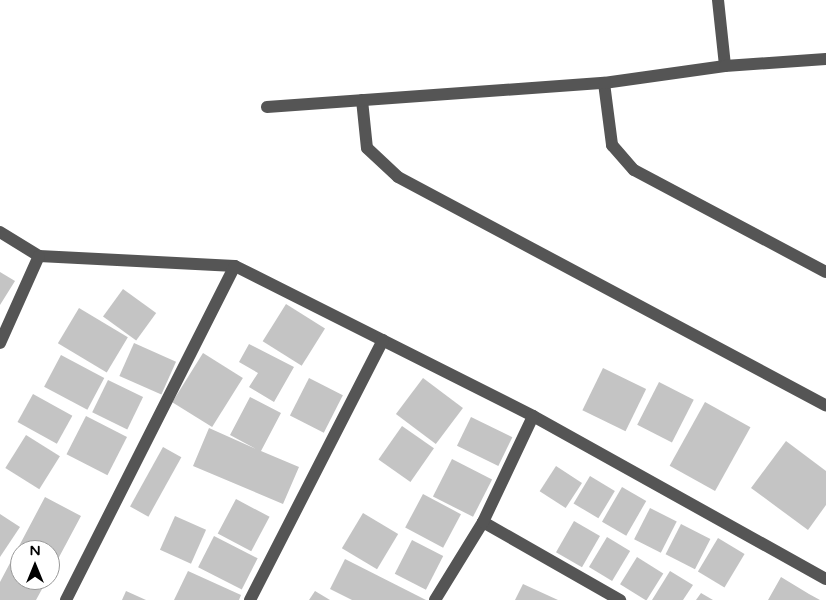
<!DOCTYPE html>
<style>
body{margin:0}
#map{position:relative;width:826px;height:600px;overflow:hidden;background:#fff;font-family:"Varela Round",sans-serif}
div>[style]{position:absolute}
.building>*{inset:0;background:#c4c4c4;transform-origin:0 0}
.minor>*{height:12px;margin:-6px;padding:0 6px;transform-origin:6px;border-radius:6px;background:#555}
span{translate:-50% -50%;white-space:nowrap;text-align:center;line-height:1.15;-webkit-text-stroke:4.5px #fff;paint-order:stroke}
.north{position:absolute;left:10px;top:540px;width:50px;height:50px;box-sizing:border-box;background:#fff;border:1px solid #999;border-radius:50%;rotate:0deg;font-size:14px;font-weight:700;line-height:20px;text-align:center;color:#000}
.north::after{content:'';display:block;margin:auto;width:18px;height:22px;background:#000;clip-path:polygon(50% 0,100% 100%,50% 72%,0 100%)}
</style>
<div id="map">
<div class="building">
<i style="clip-path:polygon(0 272px,15px 281px,0 305px)"></i>
<i style="left:123px;top:289px;width:41px;height:34px;rotate:36deg"></i>
<i style="left:286px;top:304px;width:46px;height:44px;rotate:32deg"></i>
<i style="left:79px;top:308px;width:57px;height:41px;rotate:31deg"></i>
<i style="left:134px;top:343px;width:46px;height:36px;rotate:24deg"></i>
<i style="clip-path:polygon(249px 344px,294px 367px,274px 402px,249px 387px,258px 373px,239px 362px)"></i>
<i style="left:203px;top:353px;width:47px;height:58px;rotate:32deg"></i>
<i style="left:61px;top:355px;width:49px;height:36px;rotate:28deg"></i>
<i style="left:603px;top:368px;width:48px;height:47px;rotate:26deg"></i>
<i style="left:309px;top:378px;width:38px;height:42px;rotate:27deg"></i>
<i style="left:423px;top:378px;width:50px;height:45px;rotate:37deg"></i>
<i style="left:108px;top:380px;width:39px;height:36px;rotate:26deg"></i>
<i style="left:659px;top:382px;width:39px;height:48px;rotate:27deg"></i>
<i style="left:33px;top:394px;width:45px;height:32px;rotate:29deg"></i>
<i style="clip-path:polygon(250px 397px,281px 413px,261px 451px,299px 467px,283px 504px,193px 466px,209px 428px,256px 449px,230px 435px)"></i>
<i style="left:705px;top:402px;width:52px;height:73px;rotate:29deg"></i>
<i style="left:86px;top:416px;width:46px;height:43px;rotate:27deg"></i>
<i style="left:471px;top:417px;width:46px;height:32px;rotate:26deg"></i>
<i style="left:402px;top:426px;width:39px;height:41px;rotate:35deg"></i>
<i style="left:26px;top:435px;width:40px;height:39px;rotate:32deg"></i>
<i style="clip-path:polygon(786px 441px,826px 471px,826px 505px,808px 530px,751px 488px)"></i>
<i style="left:163px;top:447px;width:21px;height:68px;rotate:29deg"></i>
<i style="left:452px;top:459px;width:45px;height:42px;rotate:27deg"></i>
<i style="left:556px;top:466px;width:31px;height:30px;rotate:33deg"></i>
<i style="left:590px;top:476px;width:29px;height:32px;rotate:31deg"></i>
<i style="left:622px;top:487px;width:28px;height:40px;rotate:30deg"></i>
<i style="left:423px;top:494px;width:43px;height:38px;rotate:28deg"></i>
<i style="clip-path:polygon(45px 497px,81px 516px,50px 574px,50px 550px,20px 550px,20px 580px,47px 580px,36px 600px,0 600px,0 582px)"></i>
<i style="left:236px;top:499px;width:38px;height:39px;rotate:28deg"></i>
<i style="left:650px;top:508px;width:30px;height:35px;rotate:27deg"></i>
<i style="left:363px;top:513px;width:41px;height:41px;rotate:31deg"></i>
<i style="clip-path:polygon(0 514px,20px 527px,0 557px)"></i>
<i style="left:175px;top:516px;width:34px;height:37px;rotate:24deg"></i>
<i style="left:574px;top:521px;width:30px;height:36px;rotate:30deg"></i>
<i style="left:681px;top:524px;width:33px;height:34px;rotate:27deg"></i>
<i style="left:214px;top:536px;width:49px;height:35px;rotate:27deg"></i>
<i style="left:607px;top:537px;width:27px;height:35px;rotate:31deg"></i>
<i style="left:718px;top:538px;width:31px;height:39px;rotate:31deg"></i>
<i style="left:412px;top:540px;width:35px;height:38px;rotate:27deg"></i>
<i style="left:637px;top:557px;width:31px;height:32px;rotate:32deg"></i>
<i style="clip-path:polygon(345px 559px,426px 600px,352px 600px,330px 589px)"></i>
<i style="clip-path:polygon(188px 571px,241px 595px,239px 600px,174px 600px)"></i>
<i style="clip-path:polygon(670px 571px,693px 585px,683px 600px,652px 600px)"></i>
<i style="clip-path:polygon(781px 577px,809px 594px,820px 600px,768px 600px)"></i>
<i style="clip-path:polygon(523px 584px,558px 600px,515px 600px)"></i>
<i style="clip-path:polygon(126px 591px,146px 600px,122px 600px)"></i>
<i style="clip-path:polygon(315px 591px,330px 600px,309px 600px)"></i>
<i style="clip-path:polygon(701px 593px,713px 600px,696px 600px)"></i>
</div>
<div class="minor">
<i style="left:718px;top:0;width:66px;rotate:83.9deg"></i>
<i style="left:604px;top:83px;width:63px;rotate:82.6deg"></i>
<i style="left:612px;top:145px;width:33px;rotate:49deg"></i>
<i style="left:634px;top:170px;width:217px;rotate:28deg"></i>
<i style="left:362px;top:100px;width:48px;rotate:84.1deg"></i>
<i style="left:367px;top:148px;width:42px;rotate:43.1deg"></i>
<i style="left:398px;top:177px;width:485px;rotate:28.1deg"></i>
<i style="left:267px;top:107px;width:338px;rotate:-4.1deg"></i>
<i style="left:604px;top:83px;width:122px;rotate:-8deg"></i>
<i style="left:725px;top:66px;width:101px;rotate:-4deg"></i>
<i style="left:0;top:232px;width:46px;rotate:31.6deg"></i>
<i style="left:39px;top:256px;width:196px;rotate:2.9deg"></i>
<i style="left:235px;top:266px;width:334px;rotate:26.7deg"></i>
<i style="left:533px;top:416px;width:335px;rotate:29.1deg"></i>
<i style="left:0;top:343px;width:95px;rotate:-65.9deg"></i>
<i style="left:483px;top:522px;width:158px;rotate:29.7deg"></i>
<i style="left:66px;top:600px;width:374px;rotate:-63.2deg"></i>
<i style="left:250px;top:600px;width:292px;rotate:-62.9deg"></i>
<i style="left:435px;top:600px;width:92px;rotate:-58.4deg"></i>
<i style="left:483px;top:522px;width:117px;rotate:-64.7deg"></i>
</div>
<div class="north">N</div>
</div>
